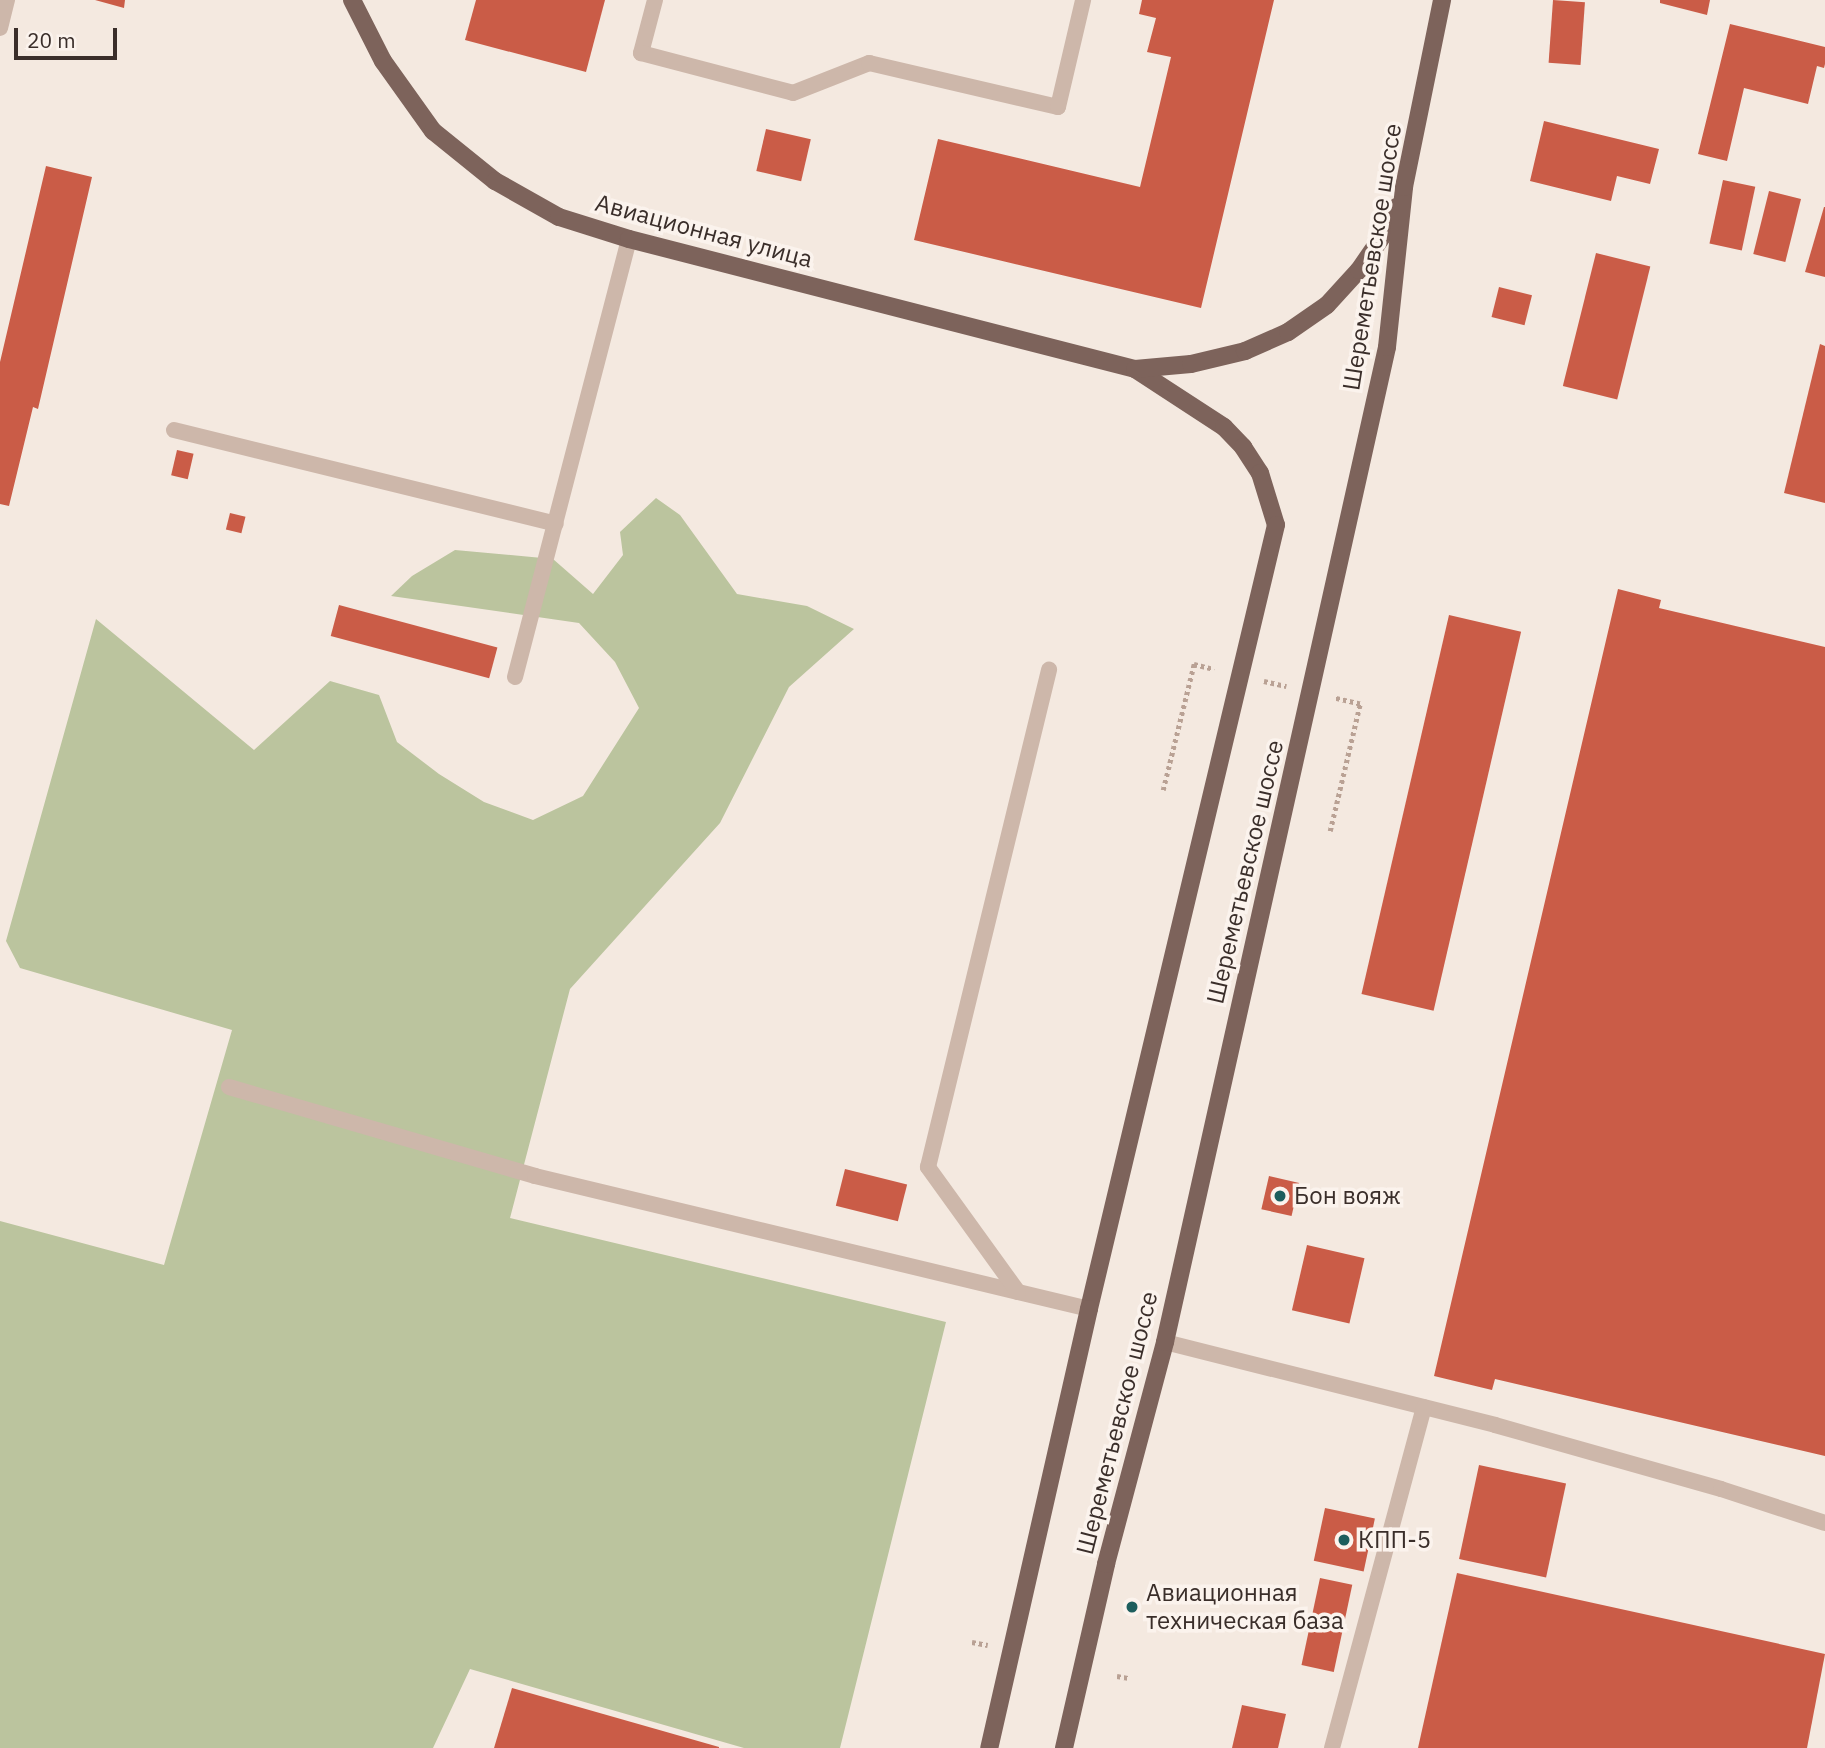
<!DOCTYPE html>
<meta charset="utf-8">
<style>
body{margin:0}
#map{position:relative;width:1825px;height:1748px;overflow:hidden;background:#f4e9e0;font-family:"IBM Plex Sans",sans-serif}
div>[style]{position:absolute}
.green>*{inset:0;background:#bbc49e}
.building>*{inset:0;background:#ca5c47;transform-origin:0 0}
.path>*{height:4.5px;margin-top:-2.25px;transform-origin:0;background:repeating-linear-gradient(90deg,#b9a194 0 3.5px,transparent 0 7px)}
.service>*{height:16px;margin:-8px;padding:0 8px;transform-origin:8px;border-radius:8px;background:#cdb7aa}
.primary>*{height:18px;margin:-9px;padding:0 9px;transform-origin:9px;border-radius:9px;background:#7d635b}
.dots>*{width:19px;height:19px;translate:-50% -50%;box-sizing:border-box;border:4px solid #fbf3ed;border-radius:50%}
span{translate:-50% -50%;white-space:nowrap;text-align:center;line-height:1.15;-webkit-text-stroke:7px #fbf3ed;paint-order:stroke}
.street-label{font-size:24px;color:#3a2e2a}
.poi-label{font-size:24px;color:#3a2e2a}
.left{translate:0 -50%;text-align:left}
.scale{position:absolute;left:14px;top:28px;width:103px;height:32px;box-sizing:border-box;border:4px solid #3a2e2a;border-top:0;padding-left:9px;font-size:21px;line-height:24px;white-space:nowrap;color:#3a2e2a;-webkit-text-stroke:5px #fbf3ed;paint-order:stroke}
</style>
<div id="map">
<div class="green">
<i style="clip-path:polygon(656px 498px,680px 515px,737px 594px,807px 606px,854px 629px,789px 687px,720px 823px,570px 989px,510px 1218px,946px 1322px,840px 1748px,744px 1748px,470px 1669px,433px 1748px,0 1748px,0 1221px,164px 1265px,232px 1030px,20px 968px,6px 941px,96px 619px,254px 750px,330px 681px,379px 695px,397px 742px,439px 774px,484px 802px,533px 820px,583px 796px,639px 708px,615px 662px,579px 623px,391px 596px,412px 576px,455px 550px,553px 559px,593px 594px,623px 555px,620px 532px)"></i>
</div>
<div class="building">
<i style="clip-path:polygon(95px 0,125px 0,124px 8px)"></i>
<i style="clip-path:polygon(476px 0,605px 0,586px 72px,465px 40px)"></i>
<i style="clip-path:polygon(1142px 0,1274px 0,1201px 308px,914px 240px,938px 139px,1140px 187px,1171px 57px,1147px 52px,1156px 18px,1139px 14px)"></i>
<i style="left:1553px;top:0;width:32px;height:63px;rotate:4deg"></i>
<i style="clip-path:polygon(1660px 0,1710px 0,1707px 15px,1660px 3px)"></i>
<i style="clip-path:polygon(1730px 24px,1825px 47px,1825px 64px,1824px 68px,1817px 66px,1808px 104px,1744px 88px,1727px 161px,1698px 154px)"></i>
<i style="clip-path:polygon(1544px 121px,1659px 149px,1650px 184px,1617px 176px,1611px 201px,1530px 181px)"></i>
<i style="left:766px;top:129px;width:46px;height:43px;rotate:13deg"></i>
<i style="clip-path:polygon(46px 166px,92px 177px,38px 409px,33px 407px,9px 506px,0 504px,0 362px)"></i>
<i style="left:1723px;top:180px;width:33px;height:65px;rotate:12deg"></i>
<i style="left:1769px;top:191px;width:33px;height:65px;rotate:14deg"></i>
<i style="clip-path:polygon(1824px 207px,1825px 207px,1825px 277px,1805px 272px)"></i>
<i style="left:1596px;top:253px;width:56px;height:137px;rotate:14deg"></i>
<i style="left:1499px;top:287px;width:34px;height:31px;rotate:14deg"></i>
<i style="clip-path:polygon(1820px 344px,1825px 346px,1825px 503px,1784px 493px)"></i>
<i style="left:177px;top:450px;width:17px;height:26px;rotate:13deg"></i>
<i style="left:230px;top:513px;width:16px;height:17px;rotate:14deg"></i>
<i style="clip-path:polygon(1618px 589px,1661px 600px,1659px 608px,1825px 647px,1825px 1456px,1495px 1379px,1492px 1390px,1434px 1376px)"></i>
<i style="left:339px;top:605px;width:164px;height:32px;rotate:15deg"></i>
<i style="left:1449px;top:615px;width:74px;height:389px;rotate:13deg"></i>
<i style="left:845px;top:1169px;width:64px;height:38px;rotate:14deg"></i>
<i style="left:1269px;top:1176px;width:31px;height:34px;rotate:13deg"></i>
<i style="left:1307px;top:1245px;width:59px;height:67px;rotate:13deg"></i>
<i style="left:1479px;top:1465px;width:89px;height:96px;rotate:12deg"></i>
<i style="left:1325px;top:1508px;width:51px;height:54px;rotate:12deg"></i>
<i style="clip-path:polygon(1457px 1573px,1825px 1654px,1807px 1748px,1418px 1748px)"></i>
<i style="left:1320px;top:1578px;width:33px;height:89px;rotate:12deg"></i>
<i style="clip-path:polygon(512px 1688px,719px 1747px,719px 1748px,494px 1748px)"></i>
<i style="clip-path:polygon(1242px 1705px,1286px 1714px,1278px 1748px,1232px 1748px)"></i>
</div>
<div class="path">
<i style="left:1264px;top:681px;width:23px;rotate:13deg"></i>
<i style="left:1163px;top:790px;width:130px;rotate:-76.2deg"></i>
<i style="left:1194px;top:664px;width:21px;rotate:14deg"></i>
<i style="left:1330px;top:831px;width:130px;rotate:-76.7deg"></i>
<i style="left:1360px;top:704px;width:26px;rotate:-167deg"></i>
<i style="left:972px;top:1642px;width:16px;rotate:11deg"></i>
<i style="left:1117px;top:1676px;width:11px;rotate:10deg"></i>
</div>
<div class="service">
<i style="left:655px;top:0;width:55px;rotate:104.8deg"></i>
<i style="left:641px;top:53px;width:157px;rotate:14.7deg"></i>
<i style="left:793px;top:93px;width:82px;rotate:-21.5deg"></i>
<i style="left:869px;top:63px;width:194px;rotate:13.1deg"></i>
<i style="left:1058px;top:107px;width:110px;rotate:-76.8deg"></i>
<i style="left:0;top:28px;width:29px;rotate:-76deg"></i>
<i style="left:174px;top:430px;width:393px;rotate:13.8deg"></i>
<i style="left:515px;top:677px;width:453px;rotate:-75.4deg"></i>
<i style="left:229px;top:1087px;width:319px;rotate:16.2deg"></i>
<i style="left:535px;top:1176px;width:570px;rotate:13.5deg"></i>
<i style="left:1018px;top:1292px;width:154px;rotate:-125.8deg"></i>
<i style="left:928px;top:1167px;width:512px;rotate:-76.32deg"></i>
<i style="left:1165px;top:1342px;width:340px;rotate:14.1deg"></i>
<i style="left:1495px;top:1425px;width:235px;rotate:15.8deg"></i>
<i style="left:1721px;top:1489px;width:109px;rotate:18.1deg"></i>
<i style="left:1332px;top:1748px;width:353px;rotate:-74.9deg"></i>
</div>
<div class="primary">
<i style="left:352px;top:0;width:68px;rotate:63.1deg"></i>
<i style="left:383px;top:61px;width:86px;rotate:54.5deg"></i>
<i style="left:433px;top:131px;width:80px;rotate:38.9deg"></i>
<i style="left:495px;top:181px;width:73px;rotate:29.4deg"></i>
<i style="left:559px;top:217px;width:73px;rotate:17.4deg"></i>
<i style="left:629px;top:239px;width:522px;rotate:14.41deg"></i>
<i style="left:1135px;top:369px;width:106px;rotate:33.1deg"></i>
<i style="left:1224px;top:427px;width:28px;rotate:46deg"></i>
<i style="left:1243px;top:447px;width:31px;rotate:57deg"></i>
<i style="left:1260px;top:473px;width:54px;rotate:72.9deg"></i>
<i style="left:1276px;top:525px;width:806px;rotate:103.42deg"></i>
<i style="left:1089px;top:1309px;width:450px;rotate:102.8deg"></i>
<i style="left:1135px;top:369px;width:56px;rotate:-5.1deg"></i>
<i style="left:1191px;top:364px;width:56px;rotate:-13.5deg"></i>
<i style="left:1245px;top:351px;width:47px;rotate:-23.8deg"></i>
<i style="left:1288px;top:332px;width:47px;rotate:-34.7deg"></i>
<i style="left:1327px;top:305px;width:47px;rotate:-47.6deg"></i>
<i style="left:1359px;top:270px;width:47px;rotate:-55.3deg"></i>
<i style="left:1386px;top:231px;width:26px;rotate:-67deg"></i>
<i style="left:1064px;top:1748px;width:189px;rotate:-77.1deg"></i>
<i style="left:1106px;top:1564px;width:230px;rotate:-75.1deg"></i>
<i style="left:1165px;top:1342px;width:1019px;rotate:-77.42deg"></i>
<i style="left:1387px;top:347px;width:161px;rotate:-83.9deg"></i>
<i style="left:1404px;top:187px;width:191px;rotate:-78.5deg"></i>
</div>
<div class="dots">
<i style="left:1280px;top:1196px;background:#1d5e5d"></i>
<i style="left:1344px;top:1540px;background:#1d5e5d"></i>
<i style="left:1132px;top:1607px;background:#1d5e5d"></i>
</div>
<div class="street-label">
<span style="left:704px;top:231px;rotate:15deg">Авиационная улица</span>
<span style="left:1372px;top:257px;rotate:-81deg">Шереметьевское шоссе</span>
<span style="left:1245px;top:872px;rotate:-77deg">Шереметьевское шоссе</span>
<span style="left:1117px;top:1423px;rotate:-76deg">Шереметьевское шоссе</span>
</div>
<div class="poi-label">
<span class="left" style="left:1294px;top:1196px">Бон вояж</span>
<span class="left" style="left:1358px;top:1540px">КПП-5</span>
<span class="left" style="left:1146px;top:1607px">Авиационная<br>техническая база</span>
</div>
<div class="scale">20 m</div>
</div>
